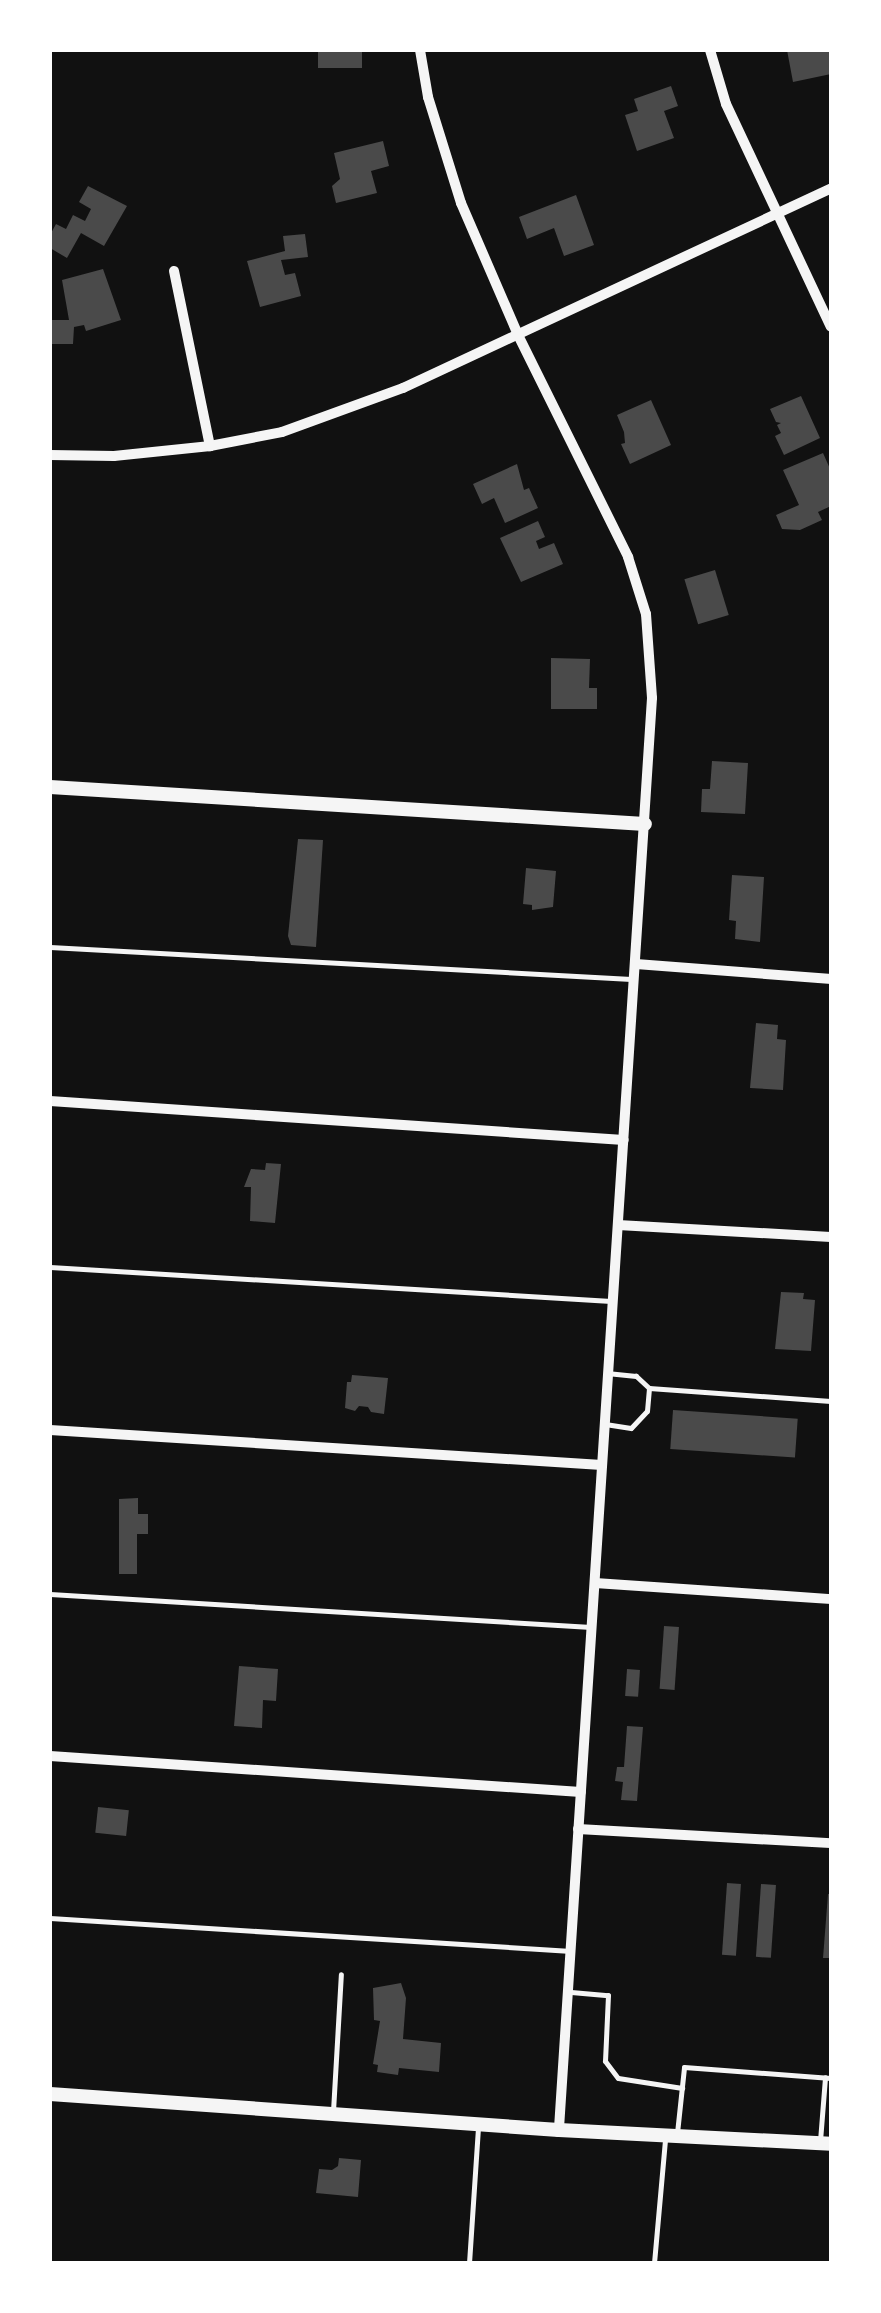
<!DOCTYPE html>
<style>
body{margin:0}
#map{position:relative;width:881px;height:2313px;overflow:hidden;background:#111;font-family:"IBM Plex Serif",serif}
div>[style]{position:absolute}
.building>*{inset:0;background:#4a4a4a;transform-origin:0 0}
.service>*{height:5px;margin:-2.5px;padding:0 2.5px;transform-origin:2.5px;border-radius:2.5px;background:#f5f5f5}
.minor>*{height:10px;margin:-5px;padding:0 5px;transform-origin:5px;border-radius:5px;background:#f5f5f5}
.tertiary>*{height:14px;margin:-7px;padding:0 7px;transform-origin:7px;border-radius:7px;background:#f5f5f5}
span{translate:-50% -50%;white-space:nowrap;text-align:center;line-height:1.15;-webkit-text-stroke:10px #fff;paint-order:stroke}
.frame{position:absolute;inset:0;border:52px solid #fff;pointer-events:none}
</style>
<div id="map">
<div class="building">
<i style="left:318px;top:50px;width:44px;height:18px"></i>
<i style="clip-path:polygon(787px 50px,829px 50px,831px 74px,793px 82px)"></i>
<i style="clip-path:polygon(671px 86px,678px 106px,664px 111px,674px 138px,637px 151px,625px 115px,638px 111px,634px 99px)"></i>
<i style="clip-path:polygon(383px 141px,389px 166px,371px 171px,377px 193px,336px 203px,332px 186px,340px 179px,334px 153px)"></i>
<i style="clip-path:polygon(88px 186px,127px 206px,104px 246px,81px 233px,67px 258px,50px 248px,50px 235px,56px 224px,66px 229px,73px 215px,85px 221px,91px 209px,79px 202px)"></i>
<i style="clip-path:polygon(576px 195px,594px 245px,564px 256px,554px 228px,527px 239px,519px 217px)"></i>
<i style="clip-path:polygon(305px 234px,308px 257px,281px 260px,285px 275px,295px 273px,301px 296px,260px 307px,247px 261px,285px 251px,283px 236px)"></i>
<i style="clip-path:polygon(103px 269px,121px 320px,86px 331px,84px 325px,74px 327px,73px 344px,50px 344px,50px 320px,69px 320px,62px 280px)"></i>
<i style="clip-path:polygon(801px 396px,820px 438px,784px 455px,775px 436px,781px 433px,777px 425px,781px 423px,776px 422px,770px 409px)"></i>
<i style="clip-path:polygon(651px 400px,671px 445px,630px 464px,621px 444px,625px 443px,624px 432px,617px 415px)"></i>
<i style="clip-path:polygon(823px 453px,831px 471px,831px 506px,818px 512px,822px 520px,800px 530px,782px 529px,776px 515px,799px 505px,783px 470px)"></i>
<i style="clip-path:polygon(517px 464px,524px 490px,529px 488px,538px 508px,505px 523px,494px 498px,482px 504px,473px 484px)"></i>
<i style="clip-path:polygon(538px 521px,545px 537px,536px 541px,539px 549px,554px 543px,563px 564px,521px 582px,500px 538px)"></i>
<i style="left:715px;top:570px;width:47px;height:32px;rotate:73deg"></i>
<i style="clip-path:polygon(551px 658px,590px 659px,589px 688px,597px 688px,597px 709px,551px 709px)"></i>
<i style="clip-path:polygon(712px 761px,748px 763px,745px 814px,701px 812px,702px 789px,710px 789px)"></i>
<i style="clip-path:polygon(298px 839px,323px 840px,316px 947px,291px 945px,288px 936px)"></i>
<i style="clip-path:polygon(526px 868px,556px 871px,553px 907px,532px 910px,532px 905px,523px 904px)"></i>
<i style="clip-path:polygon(732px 875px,764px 877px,760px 942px,735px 939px,736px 921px,729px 920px)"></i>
<i style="clip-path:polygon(756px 1023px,778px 1025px,777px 1039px,786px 1040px,783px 1090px,750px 1088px)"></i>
<i style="clip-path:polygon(266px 1163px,281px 1164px,275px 1223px,250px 1221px,251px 1187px,244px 1187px,251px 1169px,265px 1170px)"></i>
<i style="clip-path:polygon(781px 1292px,804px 1293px,803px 1299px,815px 1300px,811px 1351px,775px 1349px)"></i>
<i style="clip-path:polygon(352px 1375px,388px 1378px,384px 1414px,371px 1412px,368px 1407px,359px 1406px,355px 1411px,345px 1408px,347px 1382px,351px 1382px)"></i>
<i style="left:673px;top:1410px;width:125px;height:39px;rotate:4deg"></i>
<i style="clip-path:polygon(138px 1498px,138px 1514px,148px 1514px,148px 1534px,137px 1534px,137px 1574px,119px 1574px,119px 1499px)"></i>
<i style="left:664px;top:1626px;width:15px;height:63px;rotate:4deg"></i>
<i style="clip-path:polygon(239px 1666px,278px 1669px,276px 1701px,263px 1700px,262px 1728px,234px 1726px)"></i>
<i style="left:627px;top:1669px;width:13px;height:27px;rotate:4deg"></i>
<i style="clip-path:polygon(627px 1726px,643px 1727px,637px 1801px,621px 1800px,623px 1782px,615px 1781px,617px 1767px,624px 1767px)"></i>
<i style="left:98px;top:1807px;width:31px;height:26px;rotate:6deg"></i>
<i style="left:727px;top:1883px;width:14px;height:72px;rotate:4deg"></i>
<i style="left:761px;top:1884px;width:15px;height:73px;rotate:4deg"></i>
<i style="clip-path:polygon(828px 1894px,831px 1894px,831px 1958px,823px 1958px)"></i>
<i style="clip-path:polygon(401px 1983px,406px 1998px,403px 2039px,441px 2043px,439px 2072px,399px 2068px,398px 2075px,377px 2072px,378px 2065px,373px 2064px,380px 2021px,374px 2020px,373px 1988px)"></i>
<i style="clip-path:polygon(339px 2158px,361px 2160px,358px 2197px,316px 2193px,319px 2169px,332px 2170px,338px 2166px)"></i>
</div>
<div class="service">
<i style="left:50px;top:947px;width:582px;rotate:3.15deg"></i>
<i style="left:50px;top:1267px;width:562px;rotate:3.47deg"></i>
<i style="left:649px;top:1388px;width:182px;rotate:4.1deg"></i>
<i style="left:605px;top:1424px;width:26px;rotate:9deg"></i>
<i style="left:631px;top:1428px;width:23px;rotate:-47deg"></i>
<i style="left:647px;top:1411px;width:23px;rotate:-85deg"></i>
<i style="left:649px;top:1388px;width:18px;rotate:-137deg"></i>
<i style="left:636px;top:1376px;width:27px;rotate:-174deg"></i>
<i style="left:50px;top:1594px;width:542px;rotate:3.49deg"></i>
<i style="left:50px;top:1918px;width:522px;rotate:3.62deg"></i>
<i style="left:571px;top:1992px;width:37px;rotate:5deg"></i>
<i style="left:608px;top:1995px;width:66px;rotate:92.6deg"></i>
<i style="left:605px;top:2061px;width:21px;rotate:53deg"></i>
<i style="left:618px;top:2078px;width:65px;rotate:8.9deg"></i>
<i style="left:333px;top:2111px;width:137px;rotate:-86.7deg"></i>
<i style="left:677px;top:2133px;width:66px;rotate:-83.9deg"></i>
<i style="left:684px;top:2067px;width:147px;rotate:4.3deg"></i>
<i style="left:820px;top:2141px;width:64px;rotate:-85.5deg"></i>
<i style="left:469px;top:2263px;width:137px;rotate:-86.2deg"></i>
<i style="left:654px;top:2263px;width:124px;rotate:-84.9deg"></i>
</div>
<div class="minor">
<i style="left:420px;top:50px;width:48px;rotate:80.3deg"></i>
<i style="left:428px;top:97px;width:111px;rotate:72.7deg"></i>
<i style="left:461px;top:203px;width:144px;rotate:66.6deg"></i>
<i style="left:518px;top:335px;width:248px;rotate:63.6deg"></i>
<i style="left:628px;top:557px;width:60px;rotate:72.5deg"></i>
<i style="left:646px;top:614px;width:84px;rotate:85.9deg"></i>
<i style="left:652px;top:698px;width:1435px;rotate:93.72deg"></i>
<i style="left:710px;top:50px;width:56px;rotate:73.5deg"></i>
<i style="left:726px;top:104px;width:246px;rotate:64.8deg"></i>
<i style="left:174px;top:271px;width:179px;rotate:78.4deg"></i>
<i style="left:50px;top:455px;width:64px;rotate:0.9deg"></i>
<i style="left:114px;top:456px;width:97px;rotate:-5.9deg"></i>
<i style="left:210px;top:446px;width:73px;rotate:-11deg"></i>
<i style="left:282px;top:432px;width:129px;rotate:-20deg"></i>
<i style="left:403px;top:388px;width:472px;rotate:-25deg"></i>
<i style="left:636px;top:964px;width:196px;rotate:4.4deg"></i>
<i style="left:50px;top:1101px;width:575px;rotate:3.89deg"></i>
<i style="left:618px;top:1225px;width:213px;rotate:3.2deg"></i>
<i style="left:50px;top:1430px;width:553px;rotate:3.63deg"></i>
<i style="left:595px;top:1583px;width:237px;rotate:3.9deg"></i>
<i style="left:50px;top:1756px;width:532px;rotate:3.88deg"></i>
<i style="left:578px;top:1829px;width:253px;rotate:3.2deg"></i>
</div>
<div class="tertiary">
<i style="left:50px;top:787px;width:596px;rotate:3.56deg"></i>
<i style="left:50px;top:2094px;width:510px;rotate:4.05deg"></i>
<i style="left:559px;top:2130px;width:272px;rotate:2.9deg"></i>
</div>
<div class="frame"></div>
</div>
